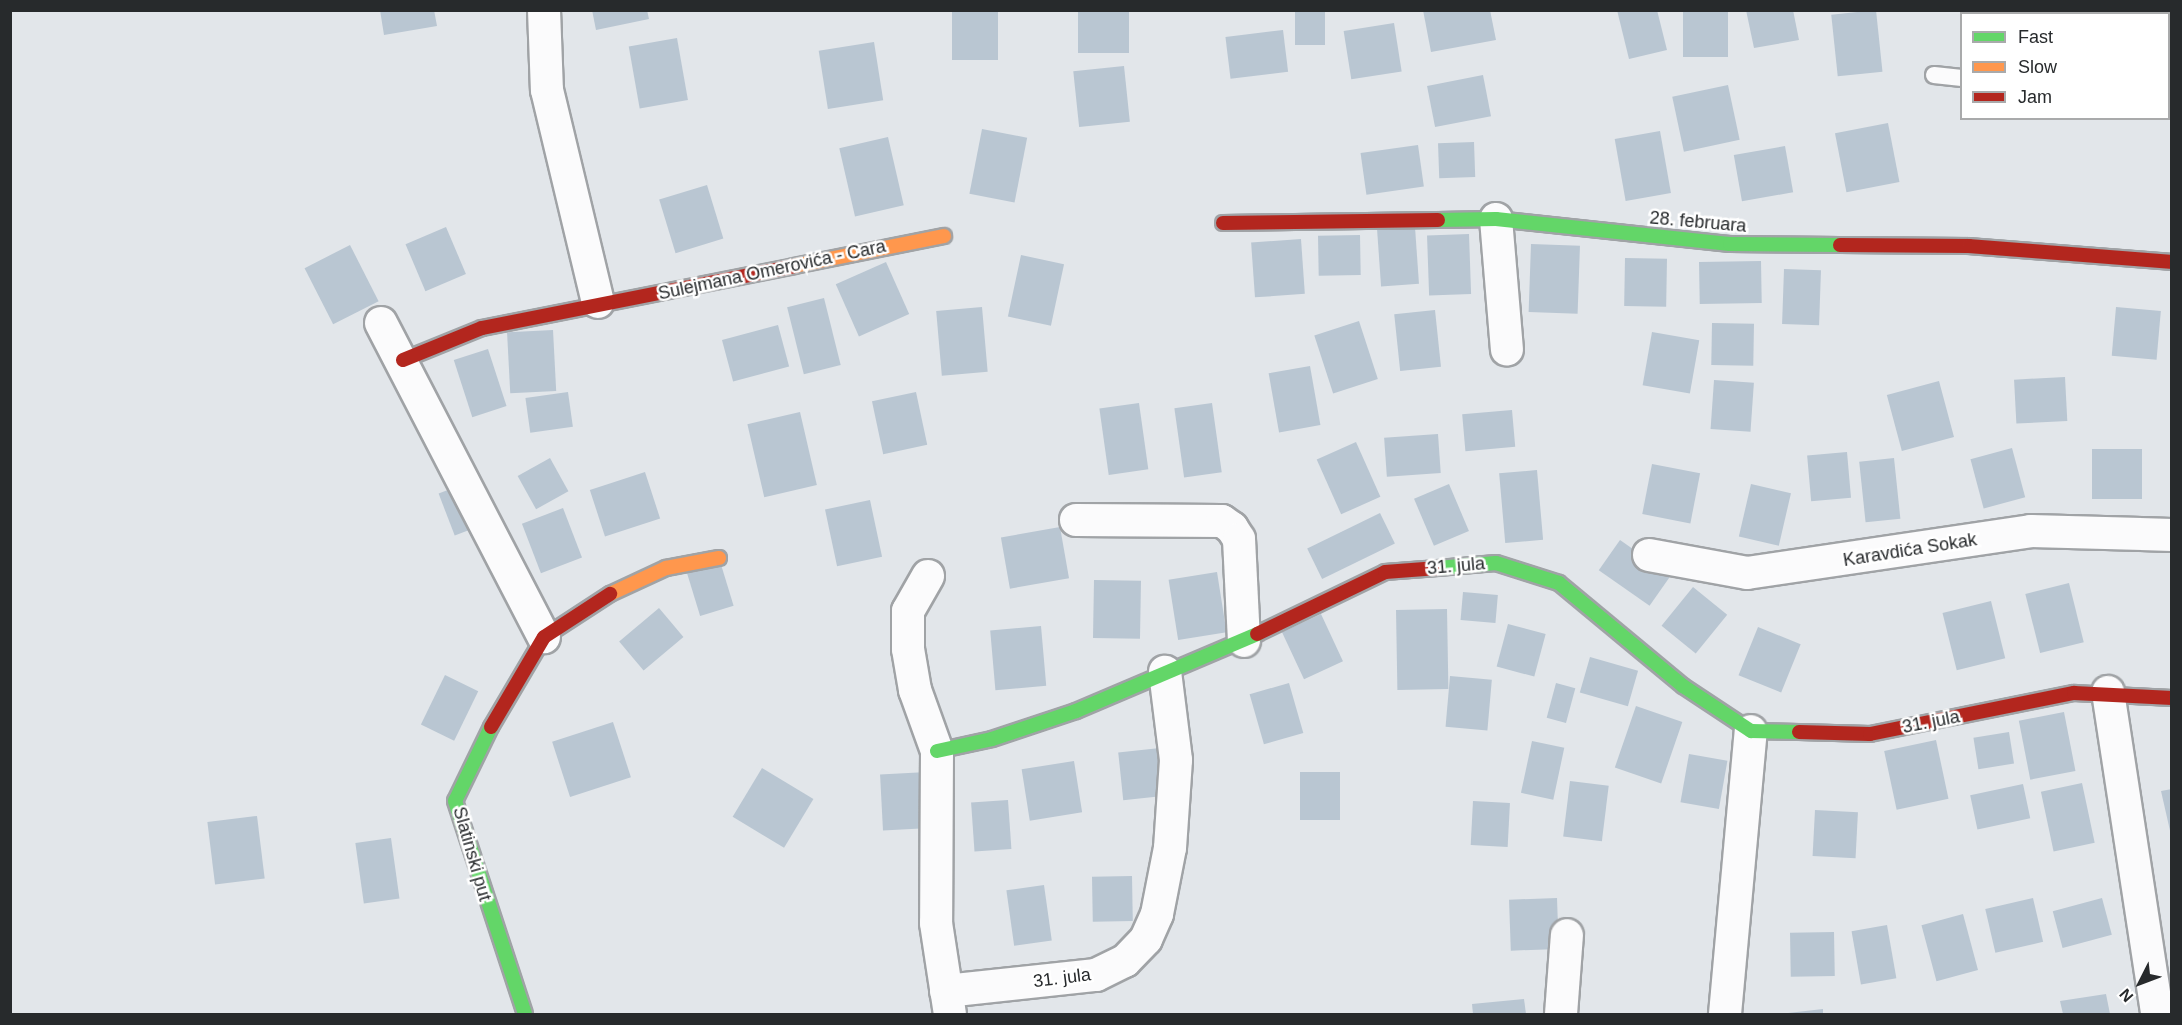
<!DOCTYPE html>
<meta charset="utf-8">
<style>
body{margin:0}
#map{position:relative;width:2182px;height:1025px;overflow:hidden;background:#e2e6ea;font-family:Helvetica,sans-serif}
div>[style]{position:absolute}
.building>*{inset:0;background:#b9c6d2;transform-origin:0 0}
.roads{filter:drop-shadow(2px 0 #a0a3a6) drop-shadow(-2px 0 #a0a3a6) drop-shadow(0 2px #a0a3a6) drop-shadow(0 -2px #a0a3a6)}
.lane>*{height:16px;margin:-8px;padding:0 8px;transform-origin:8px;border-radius:8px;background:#fbfbfc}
.street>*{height:32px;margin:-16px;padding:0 16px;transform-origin:16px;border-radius:16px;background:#fbfbfc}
.fast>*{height:14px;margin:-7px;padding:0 7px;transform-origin:7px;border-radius:7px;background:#63d668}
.slow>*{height:14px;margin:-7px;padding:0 7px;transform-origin:7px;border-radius:7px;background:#ff974d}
.jam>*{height:14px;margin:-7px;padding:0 7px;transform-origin:7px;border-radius:7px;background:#b3261e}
span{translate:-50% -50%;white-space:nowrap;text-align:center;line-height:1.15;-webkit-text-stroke:5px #fff;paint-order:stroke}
.street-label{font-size:18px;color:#272a2c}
.frame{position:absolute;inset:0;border:12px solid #272a2c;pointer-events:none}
.legend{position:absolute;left:1960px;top:12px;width:210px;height:108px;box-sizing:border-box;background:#fff;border:2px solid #a9aaab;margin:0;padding:8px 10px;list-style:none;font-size:18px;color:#272a2c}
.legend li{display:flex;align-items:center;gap:12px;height:30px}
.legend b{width:30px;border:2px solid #a9aaab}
.north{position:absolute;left:2110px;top:953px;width:60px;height:60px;-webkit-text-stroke:4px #fff;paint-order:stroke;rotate:228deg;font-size:16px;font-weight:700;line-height:24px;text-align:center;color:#272a2c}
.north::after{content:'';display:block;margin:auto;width:21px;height:27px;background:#272a2c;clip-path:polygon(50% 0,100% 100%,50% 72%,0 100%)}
</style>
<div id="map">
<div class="building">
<i style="clip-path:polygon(380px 10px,434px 10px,437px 26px,384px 35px)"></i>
<i style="clip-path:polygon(592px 10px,647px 10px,649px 19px,596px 30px)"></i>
<i style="left:952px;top:10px;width:46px;height:50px"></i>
<i style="left:1078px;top:10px;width:51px;height:43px"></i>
<i style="left:1295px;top:10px;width:30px;height:35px"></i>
<i style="clip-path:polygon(1423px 10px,1490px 10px,1496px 40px,1431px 52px)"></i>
<i style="clip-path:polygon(1617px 10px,1657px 10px,1667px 50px,1629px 59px)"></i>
<i style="left:1683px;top:10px;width:45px;height:47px"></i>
<i style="clip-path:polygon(1746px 10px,1793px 10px,1799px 40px,1754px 48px)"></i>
<i style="left:1876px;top:10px;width:62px;height:45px;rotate:84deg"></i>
<i style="left:1394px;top:23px;width:49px;height:51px;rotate:81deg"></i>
<i style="left:1283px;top:30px;width:42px;height:58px;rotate:83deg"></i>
<i style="left:677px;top:38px;width:63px;height:49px;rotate:80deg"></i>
<i style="left:874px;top:42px;width:59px;height:56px;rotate:81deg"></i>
<i style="left:1124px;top:66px;width:56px;height:51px;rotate:84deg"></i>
<i style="left:1483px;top:75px;width:42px;height:57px;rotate:79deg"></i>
<i style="left:1728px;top:85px;width:56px;height:57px;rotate:78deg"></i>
<i style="left:1888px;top:123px;width:60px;height:54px;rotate:79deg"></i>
<i style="left:982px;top:129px;width:46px;height:66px;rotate:11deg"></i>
<i style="left:1660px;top:131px;width:63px;height:46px;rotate:80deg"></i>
<i style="left:888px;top:137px;width:70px;height:50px;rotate:77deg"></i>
<i style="left:1474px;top:142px;width:35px;height:36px;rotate:88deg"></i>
<i style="left:1418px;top:145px;width:42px;height:58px;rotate:82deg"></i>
<i style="left:1785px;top:146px;width:47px;height:52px;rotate:80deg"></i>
<i style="left:707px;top:185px;width:56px;height:50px;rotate:73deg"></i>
<i style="left:446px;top:227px;width:51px;height:44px;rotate:67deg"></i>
<i style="left:1415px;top:227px;width:57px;height:38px;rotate:86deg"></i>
<i style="left:1469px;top:234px;width:60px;height:42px;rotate:88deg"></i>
<i style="left:1360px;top:235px;width:40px;height:42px;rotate:89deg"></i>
<i style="left:1301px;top:239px;width:55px;height:50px;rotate:86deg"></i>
<i style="left:1531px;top:244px;width:49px;height:68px;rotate:2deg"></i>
<i style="left:350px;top:245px;width:63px;height:51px;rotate:63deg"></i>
<i style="left:1021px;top:255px;width:44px;height:63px;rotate:12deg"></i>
<i style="left:1625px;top:258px;width:42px;height:48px;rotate:1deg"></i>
<i style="left:1761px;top:261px;width:42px;height:62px;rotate:89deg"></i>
<i style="left:886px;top:262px;width:57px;height:55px;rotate:66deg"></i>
<i style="left:1784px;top:269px;width:37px;height:55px;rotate:2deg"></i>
<i style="left:824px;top:298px;width:69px;height:38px;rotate:76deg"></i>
<i style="left:982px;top:307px;width:65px;height:46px;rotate:85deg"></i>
<i style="left:2116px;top:307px;width:45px;height:49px;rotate:5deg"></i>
<i style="left:1435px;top:310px;width:57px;height:41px;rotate:84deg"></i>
<i style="left:1359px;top:321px;width:61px;height:47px;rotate:72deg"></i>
<i style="left:1712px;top:323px;width:42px;height:42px;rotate:1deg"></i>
<i style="left:778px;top:325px;width:43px;height:58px;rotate:75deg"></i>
<i style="left:553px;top:330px;width:61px;height:46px;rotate:87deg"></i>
<i style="left:1652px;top:332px;width:48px;height:54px;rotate:10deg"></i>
<i style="left:488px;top:349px;width:60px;height:36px;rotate:72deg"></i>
<i style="left:1310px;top:366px;width:60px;height:42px;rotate:80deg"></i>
<i style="left:2065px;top:377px;width:44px;height:51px;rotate:87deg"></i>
<i style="left:1714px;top:380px;width:40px;height:49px;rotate:4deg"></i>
<i style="left:1939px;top:381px;width:58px;height:54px;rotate:75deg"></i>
<i style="left:568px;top:392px;width:35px;height:43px;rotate:82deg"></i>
<i style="left:916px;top:392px;width:54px;height:45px;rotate:78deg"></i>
<i style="left:1139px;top:403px;width:67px;height:40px;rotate:82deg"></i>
<i style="left:1212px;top:403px;width:70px;height:38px;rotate:82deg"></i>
<i style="left:1512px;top:410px;width:37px;height:50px;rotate:85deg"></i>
<i style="left:800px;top:412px;width:75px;height:54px;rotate:77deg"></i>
<i style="left:1438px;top:434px;width:39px;height:54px;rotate:86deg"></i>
<i style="left:1356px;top:442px;width:60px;height:43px;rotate:66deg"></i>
<i style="left:2012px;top:448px;width:51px;height:43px;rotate:75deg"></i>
<i style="left:2092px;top:449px;width:50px;height:50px"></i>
<i style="left:1847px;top:452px;width:46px;height:40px;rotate:85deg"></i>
<i style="left:550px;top:458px;width:38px;height:37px;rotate:61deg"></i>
<i style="left:1894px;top:458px;width:61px;height:35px;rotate:84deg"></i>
<i style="left:1652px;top:464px;width:49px;height:51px;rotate:11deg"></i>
<i style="left:1537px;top:470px;width:70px;height:38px;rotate:85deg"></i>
<i style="left:645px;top:472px;width:49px;height:58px;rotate:72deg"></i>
<i style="left:1449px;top:484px;width:51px;height:38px;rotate:67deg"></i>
<i style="left:1751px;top:484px;width:41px;height:54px;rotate:13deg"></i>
<i style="left:461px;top:485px;width:45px;height:24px;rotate:69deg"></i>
<i style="left:870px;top:500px;width:58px;height:46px;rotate:78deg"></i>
<i style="left:563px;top:508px;width:53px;height:44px;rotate:69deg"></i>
<i style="left:1380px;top:513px;width:34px;height:81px;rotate:64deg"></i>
<i style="left:1060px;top:527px;width:52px;height:60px;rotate:80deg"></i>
<i style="left:1620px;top:540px;width:62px;height:37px;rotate:35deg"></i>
<i style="left:719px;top:558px;width:50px;height:35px;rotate:73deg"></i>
<i style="left:1217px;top:572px;width:61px;height:49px;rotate:81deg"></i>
<i style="left:1094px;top:580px;width:47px;height:58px;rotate:1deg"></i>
<i style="left:2069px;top:583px;width:61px;height:45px;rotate:76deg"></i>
<i style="left:1693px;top:587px;width:44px;height:50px;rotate:39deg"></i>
<i style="left:1463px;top:592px;width:35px;height:28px;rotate:5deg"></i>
<i style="left:1991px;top:601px;width:59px;height:50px;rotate:76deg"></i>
<i style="left:659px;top:608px;width:38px;height:52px;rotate:50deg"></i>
<i style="left:1447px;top:609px;width:80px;height:51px;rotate:89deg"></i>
<i style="left:1321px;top:614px;width:52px;height:43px;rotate:65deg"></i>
<i style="left:1508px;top:624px;width:39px;height:44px;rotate:15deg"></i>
<i style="left:1041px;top:626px;width:60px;height:51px;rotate:85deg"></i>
<i style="left:1758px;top:627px;width:46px;height:52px;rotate:22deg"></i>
<i style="left:1590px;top:657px;width:50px;height:37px;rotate:16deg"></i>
<i style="left:445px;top:675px;width:37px;height:55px;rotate:26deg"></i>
<i style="left:1450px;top:676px;width:42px;height:51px;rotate:5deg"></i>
<i style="left:1289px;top:683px;width:52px;height:41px;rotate:74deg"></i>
<i style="left:1556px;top:683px;width:20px;height:36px;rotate:15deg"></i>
<i style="left:1636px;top:706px;width:49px;height:65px;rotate:19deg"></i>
<i style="left:2064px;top:712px;width:60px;height:46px;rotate:79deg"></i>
<i style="left:613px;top:722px;width:58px;height:64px;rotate:72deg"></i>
<i style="left:2009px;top:732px;width:32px;height:36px;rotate:81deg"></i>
<i style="left:1936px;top:740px;width:60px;height:53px;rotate:78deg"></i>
<i style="left:1532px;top:741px;width:33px;height:53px;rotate:12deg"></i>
<i style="left:1160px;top:748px;width:48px;height:42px;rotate:84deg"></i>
<i style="left:1689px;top:754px;width:39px;height:49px;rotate:10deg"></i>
<i style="left:1074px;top:761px;width:52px;height:53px;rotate:81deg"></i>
<i style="left:762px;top:768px;width:60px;height:57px;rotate:31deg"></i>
<i style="left:927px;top:772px;width:56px;height:47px;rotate:87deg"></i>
<i style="left:1300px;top:772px;width:40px;height:48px"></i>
<i style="left:1570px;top:781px;width:39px;height:56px;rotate:7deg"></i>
<i style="left:2082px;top:783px;width:61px;height:42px;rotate:78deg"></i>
<i style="left:2023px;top:784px;width:35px;height:54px;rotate:78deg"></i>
<i style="clip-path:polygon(2172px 789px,2172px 835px,2171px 835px,2161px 791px)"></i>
<i style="left:1008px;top:800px;width:49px;height:37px;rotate:86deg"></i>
<i style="left:1473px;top:801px;width:37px;height:44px;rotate:3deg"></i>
<i style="left:1815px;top:810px;width:43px;height:46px;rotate:3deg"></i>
<i style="left:257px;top:816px;width:63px;height:50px;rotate:83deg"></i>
<i style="left:391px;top:838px;width:61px;height:36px;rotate:82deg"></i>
<i style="left:1132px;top:876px;width:45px;height:40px;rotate:89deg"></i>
<i style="left:1044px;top:885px;width:56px;height:38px;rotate:82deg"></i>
<i style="left:1557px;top:898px;width:51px;height:48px;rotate:88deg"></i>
<i style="left:2033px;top:898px;width:45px;height:49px;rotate:77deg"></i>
<i style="left:2102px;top:898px;width:38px;height:51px;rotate:75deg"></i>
<i style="left:1963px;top:914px;width:58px;height:43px;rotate:75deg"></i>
<i style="left:1887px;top:925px;width:54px;height:36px;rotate:80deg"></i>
<i style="left:1834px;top:932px;width:44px;height:44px;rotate:89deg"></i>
<i style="clip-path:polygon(2106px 994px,2110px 1014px,2063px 1014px,2060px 1001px)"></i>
<i style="clip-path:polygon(1524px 999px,1526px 1014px,1473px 1014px,1472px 1004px)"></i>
<i style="clip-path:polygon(1823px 1009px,1823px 1014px,1788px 1014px,1788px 1013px)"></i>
</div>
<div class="roads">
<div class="lane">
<i style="left:1934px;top:75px;width:28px;rotate:6deg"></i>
<i style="left:2168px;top:101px;width:4px"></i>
</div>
<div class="street">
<i style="left:544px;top:10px;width:80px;rotate:87.9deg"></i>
<i style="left:547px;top:90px;width:218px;rotate:76.5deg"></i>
<i style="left:1496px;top:219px;width:131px;rotate:85.2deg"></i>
<i style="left:381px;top:323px;width:354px;rotate:62.6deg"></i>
<i style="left:1076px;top:520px;width:146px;rotate:0.4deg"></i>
<i style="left:1222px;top:521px;width:12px;rotate:35deg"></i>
<i style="left:1232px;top:528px;width:13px;rotate:58deg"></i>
<i style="left:1239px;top:539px;width:102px;rotate:87.2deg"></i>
<i style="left:1649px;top:555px;width:100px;rotate:10.4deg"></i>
<i style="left:1747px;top:573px;width:287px;rotate:-8.4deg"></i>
<i style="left:2031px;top:531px;width:141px;rotate:1.6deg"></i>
<i style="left:928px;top:576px;width:40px;rotate:119.7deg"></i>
<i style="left:908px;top:611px;width:38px;rotate:90deg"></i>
<i style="left:908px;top:649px;width:42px;rotate:80.3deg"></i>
<i style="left:915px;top:690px;width:65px;rotate:70.2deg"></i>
<i style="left:937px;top:751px;width:172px;rotate:90.3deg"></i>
<i style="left:936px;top:923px;width:92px;rotate:81.3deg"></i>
<i style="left:2108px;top:692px;width:326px;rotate:81.3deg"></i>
<i style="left:946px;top:991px;width:151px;rotate:-6.1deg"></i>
<i style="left:1096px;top:975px;width:32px;rotate:-26deg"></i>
<i style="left:1125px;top:961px;width:30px;rotate:-46deg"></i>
<i style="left:1146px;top:939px;width:27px;rotate:-66deg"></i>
<i style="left:1157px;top:914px;width:67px;rotate:-78.9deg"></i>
<i style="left:1170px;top:848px;width:88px;rotate:-86.1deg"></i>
<i style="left:1176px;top:760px;width:89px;rotate:-97.1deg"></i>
<i style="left:1561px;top:1014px;width:79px;rotate:-85.7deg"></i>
<i style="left:1725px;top:1014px;width:284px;rotate:-84.8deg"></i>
</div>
<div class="fast">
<i style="left:1438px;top:220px;width:58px;rotate:-1deg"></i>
<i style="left:1496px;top:219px;width:235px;rotate:6.1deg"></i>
<i style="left:1730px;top:244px;width:110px;rotate:0.5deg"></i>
<i style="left:1438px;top:568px;width:58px;rotate:-4.9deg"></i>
<i style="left:1496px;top:563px;width:66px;rotate:17.6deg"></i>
<i style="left:1559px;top:583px;width:161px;rotate:39.7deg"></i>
<i style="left:1683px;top:686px;width:82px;rotate:33.5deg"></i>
<i style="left:1751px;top:731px;width:48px;rotate:1.2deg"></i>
<i style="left:491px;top:727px;width:82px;rotate:115.9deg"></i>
<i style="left:455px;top:801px;width:224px;rotate:71.8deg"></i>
<i style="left:937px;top:751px;width:56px;rotate:-12.3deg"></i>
<i style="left:992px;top:739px;width:89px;rotate:-18.4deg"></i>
<i style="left:1076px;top:711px;width:197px;rotate:-23deg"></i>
</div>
<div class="slow">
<i style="left:794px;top:266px;width:153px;rotate:-11.3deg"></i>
<i style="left:610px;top:594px;width:62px;rotate:-24.9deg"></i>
<i style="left:666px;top:568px;width:54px;rotate:-10.7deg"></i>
</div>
<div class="jam">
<i style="left:1223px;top:223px;width:215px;rotate:-0.8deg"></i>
<i style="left:1840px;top:245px;width:129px;rotate:0.4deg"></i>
<i style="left:1969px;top:246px;width:204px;rotate:4.5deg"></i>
<i style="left:403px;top:360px;width:85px;rotate:-22.1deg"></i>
<i style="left:482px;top:328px;width:318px;rotate:-11.2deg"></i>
<i style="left:1257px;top:634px;width:142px;rotate:-25.8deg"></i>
<i style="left:1385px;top:572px;width:53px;rotate:-4.3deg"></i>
<i style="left:491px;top:727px;width:104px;rotate:-59.5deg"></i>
<i style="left:544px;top:637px;width:79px;rotate:-33.1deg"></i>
<i style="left:1799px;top:732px;width:71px;rotate:1.6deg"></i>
<i style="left:1870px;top:734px;width:208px;rotate:-11.4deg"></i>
<i style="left:2074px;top:693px;width:98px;rotate:2.9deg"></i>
</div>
</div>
<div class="street-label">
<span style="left:1698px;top:222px;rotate:5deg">28. februara</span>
<span style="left:772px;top:270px;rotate:-12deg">Sulejmana Omerovića - Cara</span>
<span style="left:1910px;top:550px;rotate:-9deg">Karavdića Sokak</span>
<span style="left:1456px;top:566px;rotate:-5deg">31. jula</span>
<span style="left:1931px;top:722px;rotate:-11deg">31. jula</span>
<span style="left:472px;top:854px;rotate:74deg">Slatinski put</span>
<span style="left:1062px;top:978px;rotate:-7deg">31. jula</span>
</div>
<div class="frame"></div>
<ul class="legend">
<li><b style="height:8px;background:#63d668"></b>Fast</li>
<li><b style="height:8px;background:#ff974d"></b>Slow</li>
<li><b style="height:8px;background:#b3261e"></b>Jam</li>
</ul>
<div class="north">N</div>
</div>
